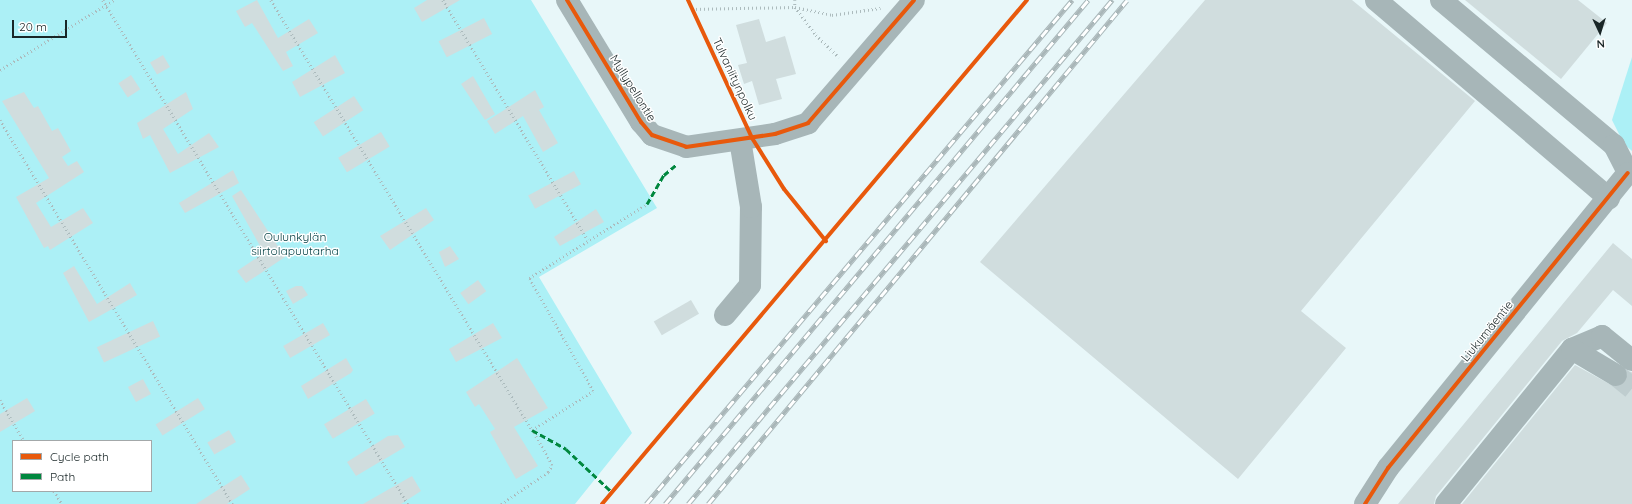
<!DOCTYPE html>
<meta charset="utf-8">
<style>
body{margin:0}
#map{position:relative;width:1632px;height:504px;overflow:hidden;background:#e8f7f9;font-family:Quicksand,sans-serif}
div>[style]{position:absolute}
.green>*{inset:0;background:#acf0f6}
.building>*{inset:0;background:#d0ddde;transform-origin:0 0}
.minor-tunnel>*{height:22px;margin-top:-11px;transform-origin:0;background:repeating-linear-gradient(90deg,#bfcdcf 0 22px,transparent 0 33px)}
.path>*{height:2.5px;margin-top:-1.25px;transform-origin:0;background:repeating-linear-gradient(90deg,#acbbbd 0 1px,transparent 0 4px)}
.minor>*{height:22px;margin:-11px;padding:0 11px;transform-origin:11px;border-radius:11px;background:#a7b6b8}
.rail>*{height:4.5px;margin-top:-2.25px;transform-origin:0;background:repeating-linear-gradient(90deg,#fff 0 9px,#a9b6b8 0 18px);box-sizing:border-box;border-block:1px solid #a9b6b8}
.quiet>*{height:3px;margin-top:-1.5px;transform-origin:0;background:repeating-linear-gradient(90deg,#00873e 0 6px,transparent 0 9px)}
.cycleway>*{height:4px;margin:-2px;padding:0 2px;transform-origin:2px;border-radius:2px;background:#e8590c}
span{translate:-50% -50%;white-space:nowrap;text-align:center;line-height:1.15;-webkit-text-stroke:3px #fff;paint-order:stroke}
.street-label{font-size:12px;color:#192627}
.park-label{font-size:12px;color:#003e42}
.legend{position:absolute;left:12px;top:440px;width:140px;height:52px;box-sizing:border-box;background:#fff;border:1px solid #a3a8a9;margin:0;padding:5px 7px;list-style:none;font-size:12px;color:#192627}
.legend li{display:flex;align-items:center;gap:8px;height:20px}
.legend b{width:20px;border:1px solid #a3a8a9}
.north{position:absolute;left:1580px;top:12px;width:40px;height:40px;-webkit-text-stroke:3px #fff;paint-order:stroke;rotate:176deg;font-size:11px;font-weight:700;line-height:16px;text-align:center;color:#192627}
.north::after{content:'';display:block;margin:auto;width:14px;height:18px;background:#192627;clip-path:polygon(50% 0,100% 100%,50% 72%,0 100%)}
.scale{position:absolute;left:12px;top:20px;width:55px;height:18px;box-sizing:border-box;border:2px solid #192627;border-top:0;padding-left:5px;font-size:12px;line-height:14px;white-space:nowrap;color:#192627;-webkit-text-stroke:3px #fff;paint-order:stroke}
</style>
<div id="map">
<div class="green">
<i style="clip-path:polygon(evenodd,0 0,531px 0,657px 208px,539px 277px,632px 433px,575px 504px,0 504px,0 0,13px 441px,151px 441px,151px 491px,13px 491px,13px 441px)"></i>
<i style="clip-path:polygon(1632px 57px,1632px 151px,1624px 144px,1612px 120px)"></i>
</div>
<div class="building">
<i style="clip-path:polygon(257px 0,278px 38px,309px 19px,318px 33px,286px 52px,293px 66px,283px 71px,252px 23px,245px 27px,236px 11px)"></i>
<i style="clip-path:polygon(427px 0,460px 0,422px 22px,414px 8px)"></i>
<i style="clip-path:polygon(1205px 0,1352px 0,1475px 101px,1301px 311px,1346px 348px,1238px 479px,980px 262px)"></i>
<i style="clip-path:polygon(1465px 0,1578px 0,1607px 23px,1561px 79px)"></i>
<i style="left:484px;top:18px;width:18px;height:51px;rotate:63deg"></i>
<i style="clip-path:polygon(759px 19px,766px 42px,785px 36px,796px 74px,776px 79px,782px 99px,759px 105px,752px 81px,744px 84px,738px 65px,747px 63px,736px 25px)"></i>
<i style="left:163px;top:55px;width:14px;height:15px;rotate:60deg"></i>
<i style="clip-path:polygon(335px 55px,345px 73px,300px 97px,292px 82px)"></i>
<i style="left:131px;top:75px;width:17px;height:15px;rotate:57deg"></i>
<i style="clip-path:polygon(473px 76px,495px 114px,485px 120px,461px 84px)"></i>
<i style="clip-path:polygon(535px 90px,544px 107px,539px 110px,558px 143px,543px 152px,523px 116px,495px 134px,487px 121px)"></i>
<i style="clip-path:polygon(24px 92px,34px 108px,38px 106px,52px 131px,58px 128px,71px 151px,62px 157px,68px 166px,77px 161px,84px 172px,36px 203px,51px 227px,83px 208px,93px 223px,50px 250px,48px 246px,44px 248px,16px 197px,49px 178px,2px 101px)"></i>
<i style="clip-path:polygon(186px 92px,193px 109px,163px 129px,178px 154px,209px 133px,219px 147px,170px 173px,150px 135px,143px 139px,137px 123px)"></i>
<i style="left:354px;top:96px;width:17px;height:48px;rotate:57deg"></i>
<i style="left:381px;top:132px;width:17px;height:50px;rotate:59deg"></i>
<i style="clip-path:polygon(233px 170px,239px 183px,185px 213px,179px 203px)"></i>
<i style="left:574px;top:171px;width:15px;height:52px;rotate:62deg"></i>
<i style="clip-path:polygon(241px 190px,285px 257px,246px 283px,237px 271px,264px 253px,232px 196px)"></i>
<i style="clip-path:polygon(426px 208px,434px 220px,390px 250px,380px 236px)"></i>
<i style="clip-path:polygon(596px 209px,604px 222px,560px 246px,554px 237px)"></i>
<i style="clip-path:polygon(1613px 243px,1632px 259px,1632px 306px,1613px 290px,1577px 333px,1562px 341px,1436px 496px,1434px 504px,1398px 504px)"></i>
<i style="clip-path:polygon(450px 246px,459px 259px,445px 267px,439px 252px)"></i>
<i style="clip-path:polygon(74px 266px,97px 304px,130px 283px,137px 295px,89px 322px,63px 273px)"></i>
<i style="left:478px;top:280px;width:14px;height:22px;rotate:54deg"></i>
<i style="clip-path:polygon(296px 286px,302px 286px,308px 295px,293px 304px,286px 291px)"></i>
<i style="left:691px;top:300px;width:16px;height:43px;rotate:60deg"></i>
<i style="left:153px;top:321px;width:17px;height:62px;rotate:65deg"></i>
<i style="left:323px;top:323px;width:14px;height:46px;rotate:60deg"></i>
<i style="clip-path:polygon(493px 323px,502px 338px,456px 362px,449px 349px)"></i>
<i style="clip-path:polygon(346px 358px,353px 370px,351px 373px,308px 399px,301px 386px)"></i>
<i style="clip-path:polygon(517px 358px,548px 408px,514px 427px,538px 466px,516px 479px,490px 432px,495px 429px,479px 404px,475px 407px,466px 392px)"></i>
<i style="clip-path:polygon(1575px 365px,1615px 387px,1627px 382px,1628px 371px,1632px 372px,1632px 504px,1462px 504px)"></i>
<i style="left:143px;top:379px;width:17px;height:17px;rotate:62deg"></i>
<i style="clip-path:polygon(27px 398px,35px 411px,0 432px,0 414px)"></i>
<i style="left:198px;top:398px;width:13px;height:50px;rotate:58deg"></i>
<i style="left:366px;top:399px;width:17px;height:49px;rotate:59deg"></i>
<i style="left:229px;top:430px;width:14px;height:25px;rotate:60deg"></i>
<i style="clip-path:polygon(398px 435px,405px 447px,356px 476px,347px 462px,388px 436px)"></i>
<i style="clip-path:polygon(241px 475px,250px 489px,227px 504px,196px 504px)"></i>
<i style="clip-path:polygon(412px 476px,421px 491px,401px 504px,363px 504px)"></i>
</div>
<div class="minor-tunnel">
<i style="left:1616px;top:375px;width:21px;rotate:39deg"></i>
</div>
<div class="path">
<i style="left:103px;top:0;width:589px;rotate:58.82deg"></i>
<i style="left:271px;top:0;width:503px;rotate:58.74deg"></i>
<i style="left:443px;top:0;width:280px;rotate:58.9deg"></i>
<i style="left:795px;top:0;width:7px;rotate:90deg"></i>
<i style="left:795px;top:7px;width:35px;rotate:53deg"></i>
<i style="left:816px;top:35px;width:32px;rotate:44deg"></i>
<i style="left:692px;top:9px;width:103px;rotate:-1.1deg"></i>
<i style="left:795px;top:7px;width:38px;rotate:12deg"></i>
<i style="left:832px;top:15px;width:49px;rotate:-8.3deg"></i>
<i style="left:0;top:70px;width:134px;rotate:-31.6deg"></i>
<i style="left:0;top:120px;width:449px;rotate:58.8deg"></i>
<i style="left:0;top:400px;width:48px;rotate:59.7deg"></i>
<i style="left:54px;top:491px;width:15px;rotate:58deg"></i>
<i style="left:501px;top:504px;width:57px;rotate:-34.2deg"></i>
<i style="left:548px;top:472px;width:8px;rotate:-60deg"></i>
<i style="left:552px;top:465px;width:40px;rotate:-119.7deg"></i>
<i style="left:532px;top:430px;width:72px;rotate:-32.6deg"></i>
<i style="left:593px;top:391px;width:130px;rotate:-119.5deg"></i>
<i style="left:529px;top:278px;width:139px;rotate:-32.1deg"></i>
</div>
<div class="minor">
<i style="left:567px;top:0;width:143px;rotate:58.8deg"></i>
<i style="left:641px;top:122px;width:17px;rotate:50deg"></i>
<i style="left:652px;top:135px;width:36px;rotate:19deg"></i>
<i style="left:686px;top:147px;width:90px;rotate:-8.3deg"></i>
<i style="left:775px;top:134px;width:35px;rotate:-18deg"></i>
<i style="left:808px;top:123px;width:162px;rotate:-49.2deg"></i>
<i style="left:1376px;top:0;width:306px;rotate:40.4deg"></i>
<i style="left:1441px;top:0;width:226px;rotate:40deg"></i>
<i style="left:1614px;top:145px;width:31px;rotate:63deg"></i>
<i style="left:725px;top:315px;width:39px;rotate:-50deg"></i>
<i style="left:750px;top:285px;width:78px;rotate:-89.3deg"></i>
<i style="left:751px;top:207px;width:68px;rotate:-99.3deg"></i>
<i style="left:1572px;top:349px;width:33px;rotate:-23deg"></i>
<i style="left:1602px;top:336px;width:38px;rotate:39deg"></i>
<i style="left:1365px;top:504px;width:43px;rotate:-57.4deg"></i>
<i style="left:1388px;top:468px;width:380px;rotate:-50.9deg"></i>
<i style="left:1446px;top:504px;width:200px;rotate:-50.9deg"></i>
<i style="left:1572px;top:349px;width:51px;rotate:30.6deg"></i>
</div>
<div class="rail">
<i style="left:646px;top:504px;width:660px;rotate:-49.79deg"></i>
<i style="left:665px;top:504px;width:658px;rotate:-49.99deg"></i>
<i style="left:688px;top:504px;width:659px;rotate:-49.93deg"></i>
<i style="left:708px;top:504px;width:655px;rotate:-50.26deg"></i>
</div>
<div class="quiet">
<i style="left:647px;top:204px;width:34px;rotate:-60deg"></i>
<i style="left:664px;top:175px;width:16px;rotate:-40deg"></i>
<i style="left:532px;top:430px;width:39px;rotate:29deg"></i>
<i style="left:566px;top:449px;width:63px;rotate:43.1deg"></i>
</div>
<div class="cycleway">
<i style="left:567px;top:0;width:143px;rotate:58.8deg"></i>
<i style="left:641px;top:122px;width:17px;rotate:50deg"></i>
<i style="left:652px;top:135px;width:36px;rotate:19deg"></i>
<i style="left:686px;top:147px;width:90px;rotate:-8.3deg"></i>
<i style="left:775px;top:134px;width:35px;rotate:-18deg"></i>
<i style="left:808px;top:123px;width:162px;rotate:-49.2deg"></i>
<i style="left:688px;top:0;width:152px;rotate:65.1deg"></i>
<i style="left:752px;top:138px;width:60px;rotate:57.9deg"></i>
<i style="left:784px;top:189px;width:67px;rotate:51.1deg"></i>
<i style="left:602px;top:504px;width:659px;rotate:-49.86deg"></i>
<i style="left:1365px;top:504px;width:43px;rotate:-57.4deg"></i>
<i style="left:1388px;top:468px;width:380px;rotate:-50.9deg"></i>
</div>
<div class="street-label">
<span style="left:735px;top:79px;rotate:65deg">Tulvaniitynpolku</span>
<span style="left:633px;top:88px;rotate:58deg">Myllypellontie</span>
<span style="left:1487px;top:331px;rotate:-51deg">Liukumäentie</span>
</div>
<div class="park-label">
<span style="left:295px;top:244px">Oulunkylän<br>siirtolapuutarha</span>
</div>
<ul class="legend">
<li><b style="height:5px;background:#e8590c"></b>Cycle path</li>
<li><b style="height:5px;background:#00873e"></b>Path</li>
</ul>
<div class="north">N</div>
<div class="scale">20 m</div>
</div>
